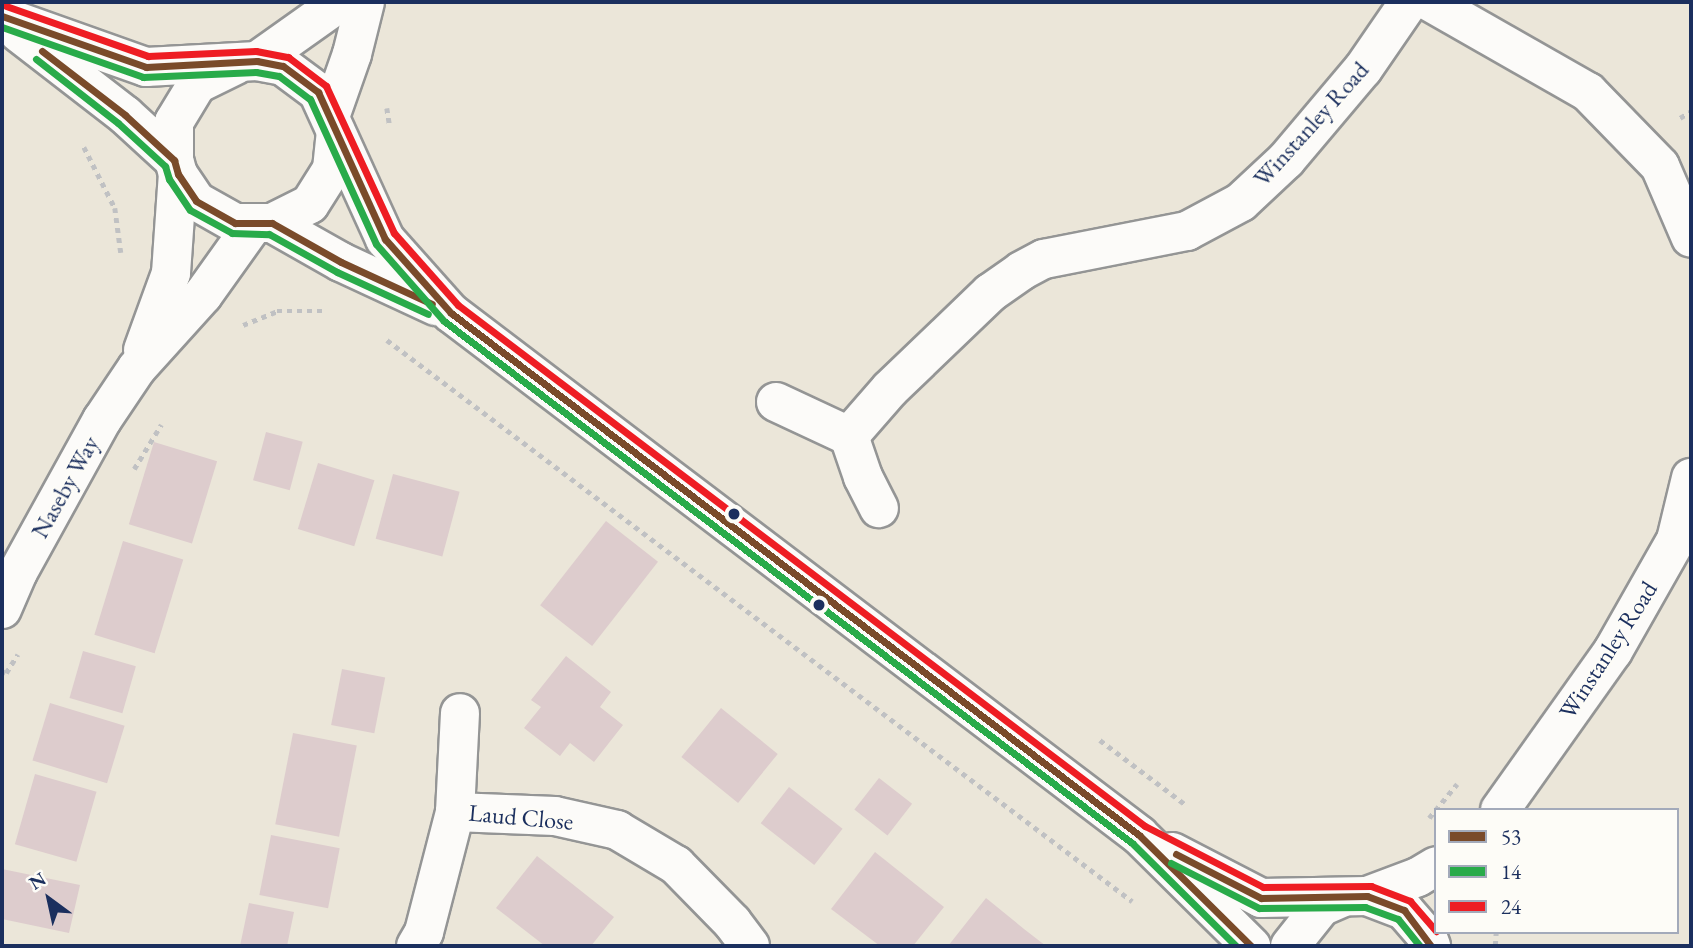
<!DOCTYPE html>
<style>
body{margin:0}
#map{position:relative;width:1693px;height:948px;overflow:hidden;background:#ebe6d9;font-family:"EB Garamond",serif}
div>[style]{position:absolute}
.building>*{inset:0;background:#ddcccd;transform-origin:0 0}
.path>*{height:4.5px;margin-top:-2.25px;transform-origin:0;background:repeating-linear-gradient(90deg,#c0c1c3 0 5px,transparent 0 10px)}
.roads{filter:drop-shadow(2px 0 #949595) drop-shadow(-2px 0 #949595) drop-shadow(0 2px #949595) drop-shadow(0 -2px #949595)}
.minor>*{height:38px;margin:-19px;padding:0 19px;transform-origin:19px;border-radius:19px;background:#fcfbf9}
.bus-1>*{height:7px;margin:-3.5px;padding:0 3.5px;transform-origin:3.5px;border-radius:3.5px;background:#7a4b2a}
.bus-2>*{height:7px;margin:-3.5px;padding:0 3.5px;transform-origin:3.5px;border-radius:3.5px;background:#29ab4a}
.bus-3>*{height:7px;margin:-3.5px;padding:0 3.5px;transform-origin:3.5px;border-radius:3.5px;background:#ee1d23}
.dots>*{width:19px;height:19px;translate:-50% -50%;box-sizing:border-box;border:4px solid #fdfcf7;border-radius:50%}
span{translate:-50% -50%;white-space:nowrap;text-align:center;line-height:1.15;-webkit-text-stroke:5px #fdfcf7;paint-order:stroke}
.street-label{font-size:24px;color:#1b2f5e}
.frame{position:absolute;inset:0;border:4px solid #1b2f5e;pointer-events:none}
.legend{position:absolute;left:1434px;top:808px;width:245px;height:126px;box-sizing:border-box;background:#fdfcf7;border:2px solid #a3aaba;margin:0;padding:9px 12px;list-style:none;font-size:21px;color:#1b2f5e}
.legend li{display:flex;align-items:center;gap:14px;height:35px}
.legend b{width:35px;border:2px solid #a3aaba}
.north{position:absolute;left:14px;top:864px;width:70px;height:70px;-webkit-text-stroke:5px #fdfcf7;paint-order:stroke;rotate:327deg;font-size:19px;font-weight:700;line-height:28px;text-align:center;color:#1b2f5e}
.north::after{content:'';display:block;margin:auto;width:24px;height:32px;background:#1b2f5e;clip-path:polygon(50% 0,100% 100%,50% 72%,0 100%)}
</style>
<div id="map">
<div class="building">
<i style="left:266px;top:432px;width:38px;height:50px;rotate:15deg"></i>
<i style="left:154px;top:442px;width:66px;height:86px;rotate:17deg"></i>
<i style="left:318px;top:463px;width:59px;height:69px;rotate:17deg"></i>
<i style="left:393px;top:474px;width:69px;height:67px;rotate:15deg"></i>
<i style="left:606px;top:521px;width:66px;height:107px;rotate:38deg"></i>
<i style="left:123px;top:541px;width:63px;height:98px;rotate:17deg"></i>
<i style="left:83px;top:651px;width:55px;height:49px;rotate:16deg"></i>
<i style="clip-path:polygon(566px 656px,611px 692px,600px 707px,623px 725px,594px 762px,570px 743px,560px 756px,524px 728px,541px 707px,531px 700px)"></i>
<i style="left:342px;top:669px;width:44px;height:57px;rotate:11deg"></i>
<i style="left:50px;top:703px;width:78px;height:60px;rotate:17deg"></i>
<i style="left:721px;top:708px;width:73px;height:63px;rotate:39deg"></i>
<i style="left:293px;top:733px;width:65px;height:93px;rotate:11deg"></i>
<i style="left:35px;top:774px;width:64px;height:73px;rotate:16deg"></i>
<i style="left:879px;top:778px;width:42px;height:40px;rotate:38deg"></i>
<i style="left:789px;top:787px;width:68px;height:46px;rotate:38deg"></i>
<i style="left:271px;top:835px;width:70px;height:61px;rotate:11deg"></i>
<i style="clip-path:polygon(875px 852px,944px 907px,913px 946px,880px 946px,831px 909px)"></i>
<i style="clip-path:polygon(537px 856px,614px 917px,591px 946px,545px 946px,496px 908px)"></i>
<i style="clip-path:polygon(2px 869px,80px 885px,69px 933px,2px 919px)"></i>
<i style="clip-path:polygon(986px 898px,1024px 929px,1046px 946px,948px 946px)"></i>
<i style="clip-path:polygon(249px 903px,294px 912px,287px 946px,240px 946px)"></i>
</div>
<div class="path">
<i style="left:387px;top:108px;width:19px;rotate:81deg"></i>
<i style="left:1680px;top:118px;width:13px;rotate:-32deg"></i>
<i style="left:84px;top:147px;width:68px;rotate:63.1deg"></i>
<i style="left:115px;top:208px;width:45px;rotate:82.4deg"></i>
<i style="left:243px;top:325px;width:37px;rotate:-22deg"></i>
<i style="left:277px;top:311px;width:49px"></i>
<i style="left:387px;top:340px;width:933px;rotate:36.98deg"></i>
<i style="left:134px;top:469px;width:52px;rotate:-58.5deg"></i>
<i style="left:2px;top:671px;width:4px;rotate:27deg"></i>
<i style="left:6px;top:673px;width:22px;rotate:-58deg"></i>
<i style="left:1100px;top:740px;width:108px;rotate:37.1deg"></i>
<i style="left:1429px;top:818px;width:44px;rotate:-50.5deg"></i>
<i style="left:1495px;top:946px;width:14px;rotate:-86deg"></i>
</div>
<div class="roads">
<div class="minor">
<i style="left:1430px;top:2px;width:182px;rotate:29.7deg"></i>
<i style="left:1588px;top:92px;width:103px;rotate:45.8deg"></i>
<i style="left:1660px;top:166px;width:78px;rotate:66.7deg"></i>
<i style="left:2px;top:16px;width:153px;rotate:19.5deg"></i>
<i style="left:146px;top:67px;width:111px;rotate:-3.1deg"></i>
<i style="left:257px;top:61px;width:26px;rotate:11deg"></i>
<i style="left:283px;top:66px;width:44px;rotate:36.6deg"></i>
<i style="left:318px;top:92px;width:162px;rotate:65.5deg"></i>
<i style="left:385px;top:239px;width:99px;rotate:48.3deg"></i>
<i style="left:451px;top:313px;width:864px;rotate:37.19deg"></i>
<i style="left:1139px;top:835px;width:158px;rotate:44.7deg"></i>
<i style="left:19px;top:33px;width:134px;rotate:37.7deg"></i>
<i style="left:125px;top:115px;width:67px;rotate:42.6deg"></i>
<i style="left:257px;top:61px;width:102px;rotate:-35.4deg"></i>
<i style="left:236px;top:65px;width:43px;rotate:154deg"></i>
<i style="left:197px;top:84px;width:44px;rotate:121.2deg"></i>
<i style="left:174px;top:122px;width:38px;rotate:90deg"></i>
<i style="left:174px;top:160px;width:15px;rotate:74deg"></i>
<i style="left:178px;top:174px;width:32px;rotate:56deg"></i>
<i style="left:196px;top:201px;width:45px;rotate:29.4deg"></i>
<i style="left:235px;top:223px;width:37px"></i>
<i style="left:272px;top:223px;width:42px;rotate:-26.6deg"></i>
<i style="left:310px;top:204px;width:41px;rotate:-57.8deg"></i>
<i style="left:332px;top:169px;width:37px;rotate:-84deg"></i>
<i style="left:331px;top:114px;width:64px;rotate:-70.7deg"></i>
<i style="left:352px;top:54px;width:54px;rotate:-76deg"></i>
<i style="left:272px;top:223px;width:79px;rotate:29.5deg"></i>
<i style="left:341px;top:262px;width:105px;rotate:24.9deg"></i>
<i style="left:143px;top:350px;width:82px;rotate:-70deg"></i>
<i style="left:171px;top:273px;width:99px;rotate:-86deg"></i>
<i style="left:776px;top:402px;width:81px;rotate:25deg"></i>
<i style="left:849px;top:436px;width:62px;rotate:-48.9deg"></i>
<i style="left:890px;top:389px;width:139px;rotate:-43.8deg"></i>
<i style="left:990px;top:293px;width:38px;rotate:-35deg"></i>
<i style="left:1021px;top:271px;width:26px;rotate:-28deg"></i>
<i style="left:1044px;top:259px;width:146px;rotate:-11.1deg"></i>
<i style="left:1187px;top:231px;width:61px;rotate:-28.2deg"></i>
<i style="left:1241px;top:202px;width:62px;rotate:-43deg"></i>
<i style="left:1286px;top:160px;width:119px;rotate:-49.8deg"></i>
<i style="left:1363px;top:69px;width:81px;rotate:-55.5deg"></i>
<i style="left:849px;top:436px;width:43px;rotate:71.1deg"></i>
<i style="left:863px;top:477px;width:35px;rotate:63deg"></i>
<i style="left:2px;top:609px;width:40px;rotate:-66.6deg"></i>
<i style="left:18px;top:572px;width:174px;rotate:-61.1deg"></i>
<i style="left:102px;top:420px;width:63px;rotate:-56.1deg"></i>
<i style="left:137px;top:368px;width:98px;rotate:-47.9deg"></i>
<i style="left:203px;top:295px;width:86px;rotate:-54.5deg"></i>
<i style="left:1500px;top:810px;width:195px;rotate:-54.6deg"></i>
<i style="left:1613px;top:651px;width:128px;rotate:-60.4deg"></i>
<i style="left:1676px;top:540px;width:64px;rotate:-76.4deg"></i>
<i style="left:455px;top:812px;width:100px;rotate:2.3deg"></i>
<i style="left:555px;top:816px;width:64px;rotate:12.7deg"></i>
<i style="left:617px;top:830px;width:69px;rotate:30.7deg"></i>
<i style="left:676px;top:865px;width:80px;rotate:45.5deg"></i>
<i style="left:732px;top:922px;width:30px;rotate:53deg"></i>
<i style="left:1172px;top:852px;width:100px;rotate:27.3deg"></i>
<i style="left:1261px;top:898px;width:106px;rotate:-1.1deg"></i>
<i style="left:1367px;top:896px;width:40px;rotate:21deg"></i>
<i style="left:1404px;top:910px;width:37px;rotate:49deg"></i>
<i style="left:1428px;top:938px;width:9px;rotate:69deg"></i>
<i style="left:1367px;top:896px;width:54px;rotate:-20.4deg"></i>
<i style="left:1418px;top:877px;width:21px;rotate:-31deg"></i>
<i style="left:416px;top:946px;width:16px;rotate:-60deg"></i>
<i style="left:424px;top:932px;width:124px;rotate:-75.5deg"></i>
<i style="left:455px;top:812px;width:99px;rotate:-87.1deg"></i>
<i style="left:1290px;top:946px;width:50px;rotate:-51.5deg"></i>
<i style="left:1321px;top:907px;width:22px;rotate:-24deg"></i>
</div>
</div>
<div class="bus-1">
<i style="left:2px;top:16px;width:153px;rotate:19.5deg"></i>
<i style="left:146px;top:67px;width:111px;rotate:-3.1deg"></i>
<i style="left:257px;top:61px;width:26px;rotate:11deg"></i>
<i style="left:283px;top:66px;width:44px;rotate:36.6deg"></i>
<i style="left:318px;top:92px;width:162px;rotate:65.5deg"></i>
<i style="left:385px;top:239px;width:99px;rotate:48.3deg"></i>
<i style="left:451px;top:313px;width:864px;rotate:37.19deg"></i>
<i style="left:1139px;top:835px;width:158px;rotate:44.7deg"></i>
<i style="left:42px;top:51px;width:105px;rotate:37.6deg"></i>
<i style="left:125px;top:115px;width:67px;rotate:42.6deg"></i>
<i style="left:174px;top:160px;width:15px;rotate:74deg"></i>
<i style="left:178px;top:174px;width:32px;rotate:56deg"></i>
<i style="left:196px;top:201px;width:45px;rotate:29.4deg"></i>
<i style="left:235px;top:223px;width:37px"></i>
<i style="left:272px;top:223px;width:79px;rotate:29.5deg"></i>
<i style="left:341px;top:262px;width:100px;rotate:24.8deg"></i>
<i style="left:1176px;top:854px;width:96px;rotate:27.4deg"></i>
<i style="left:1261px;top:898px;width:106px;rotate:-1.1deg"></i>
<i style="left:1367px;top:896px;width:40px;rotate:21deg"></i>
<i style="left:1404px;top:910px;width:45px;rotate:53.1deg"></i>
</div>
<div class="bus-2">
<i style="left:2px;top:27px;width:150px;rotate:19.5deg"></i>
<i style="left:143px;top:77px;width:113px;rotate:-2.5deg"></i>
<i style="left:256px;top:72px;width:23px;rotate:10deg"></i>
<i style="left:279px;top:76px;width:39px;rotate:37deg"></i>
<i style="left:310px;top:99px;width:159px;rotate:65.5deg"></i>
<i style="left:376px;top:244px;width:103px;rotate:48.6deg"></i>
<i style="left:444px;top:321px;width:864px;rotate:37.19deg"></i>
<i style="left:1132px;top:843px;width:146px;rotate:44.7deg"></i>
<i style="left:36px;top:59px;width:104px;rotate:38deg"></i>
<i style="left:118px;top:123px;width:64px;rotate:42.5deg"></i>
<i style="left:165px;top:166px;width:14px;rotate:73deg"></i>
<i style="left:169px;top:179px;width:37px;rotate:56deg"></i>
<i style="left:190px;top:210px;width:48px;rotate:28.7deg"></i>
<i style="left:232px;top:233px;width:37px;rotate:2deg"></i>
<i style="left:269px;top:234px;width:78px;rotate:29.2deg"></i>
<i style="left:337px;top:272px;width:100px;rotate:24.8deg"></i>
<i style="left:1171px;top:863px;width:99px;rotate:27.1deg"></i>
<i style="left:1259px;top:908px;width:106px;rotate:-0.5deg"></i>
<i style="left:1365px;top:907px;width:35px;rotate:20deg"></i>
<i style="left:1398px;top:919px;width:35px;rotate:51deg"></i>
</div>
<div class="bus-3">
<i style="left:6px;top:6px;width:151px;rotate:19.4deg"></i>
<i style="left:148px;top:56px;width:108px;rotate:-2.7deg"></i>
<i style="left:256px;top:51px;width:33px;rotate:11deg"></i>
<i style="left:288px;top:57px;width:48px;rotate:37.3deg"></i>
<i style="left:326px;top:86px;width:162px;rotate:65.2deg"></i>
<i style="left:394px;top:233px;width:96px;rotate:48.4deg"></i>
<i style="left:458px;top:305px;width:862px;rotate:37.18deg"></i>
<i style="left:1145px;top:826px;width:133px;rotate:27.3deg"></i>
<i style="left:1263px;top:887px;width:108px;rotate:-0.5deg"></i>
<i style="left:1371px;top:886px;width:42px;rotate:21deg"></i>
<i style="left:1410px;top:901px;width:40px;rotate:49deg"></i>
</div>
<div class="dots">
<i style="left:734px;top:514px;background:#1b2f5e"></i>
<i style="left:819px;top:605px;background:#1b2f5e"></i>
</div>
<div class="street-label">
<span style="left:1311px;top:124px;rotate:-48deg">Winstanley Road</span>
<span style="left:65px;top:487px;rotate:-61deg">Naseby Way</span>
<span style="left:1608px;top:650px;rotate:-57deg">Winstanley Road</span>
<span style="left:521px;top:817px;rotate:5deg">Laud Close</span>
</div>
<div class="frame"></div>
<ul class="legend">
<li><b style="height:9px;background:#7a4b2a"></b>53</li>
<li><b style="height:9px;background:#29ab4a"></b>14</li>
<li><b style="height:9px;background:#ee1d23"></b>24</li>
</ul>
<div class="north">N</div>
</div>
